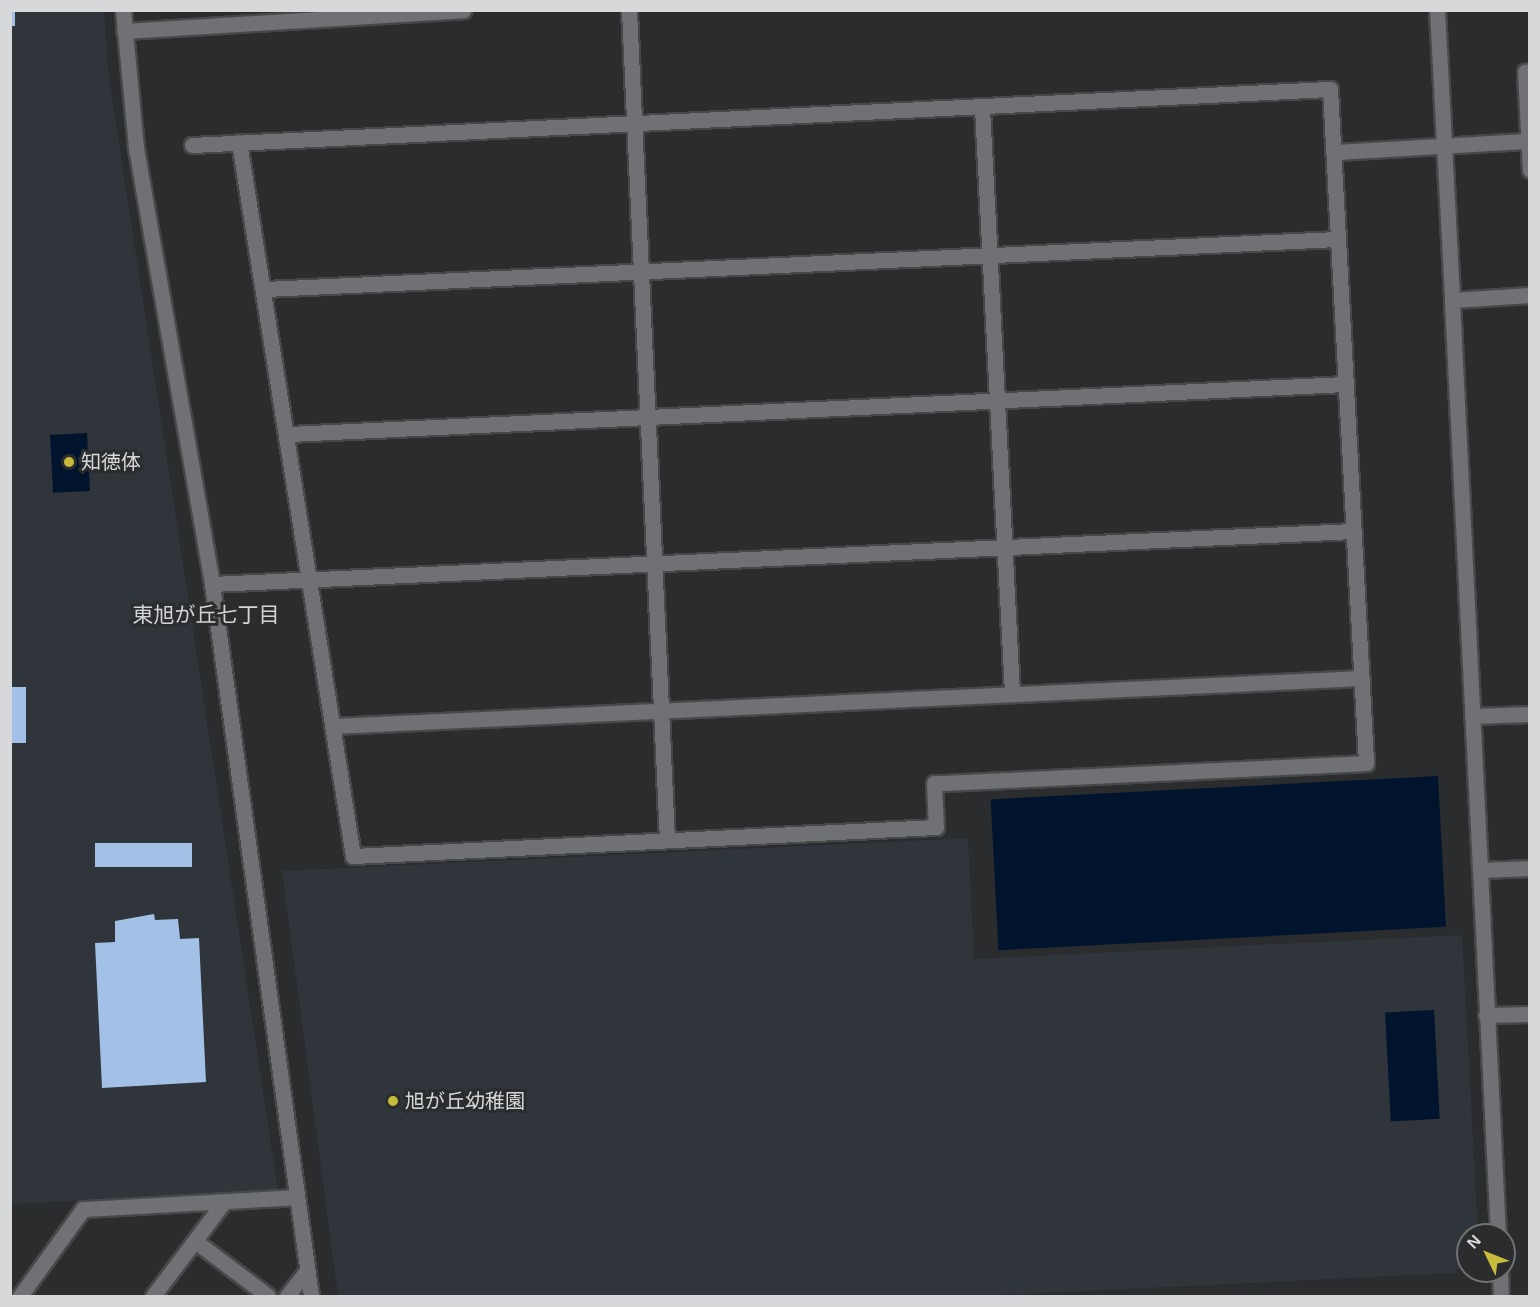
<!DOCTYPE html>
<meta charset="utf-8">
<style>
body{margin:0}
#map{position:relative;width:1540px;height:1307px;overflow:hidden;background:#2a2c2e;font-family:Helvetica,"Noto Sans JP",sans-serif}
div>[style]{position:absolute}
.built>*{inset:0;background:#2f353b}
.water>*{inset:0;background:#00142e;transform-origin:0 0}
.building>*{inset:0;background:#a3c1e6;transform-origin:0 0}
.roads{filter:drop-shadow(2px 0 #464849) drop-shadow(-2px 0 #464849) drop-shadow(0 2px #464849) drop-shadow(0 -2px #464849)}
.minor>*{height:15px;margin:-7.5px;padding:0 7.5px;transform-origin:7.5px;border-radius:7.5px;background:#6f7174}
.tertiary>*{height:15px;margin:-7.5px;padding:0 7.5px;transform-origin:7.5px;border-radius:7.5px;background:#6f7174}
.dots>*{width:16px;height:16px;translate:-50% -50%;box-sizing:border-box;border:3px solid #2a2c2e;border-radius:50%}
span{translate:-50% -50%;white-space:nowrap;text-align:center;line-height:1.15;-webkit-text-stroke:6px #2a2c2e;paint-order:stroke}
.poi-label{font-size:20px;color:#d7d8da}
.left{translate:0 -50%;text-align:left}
.neighbourhood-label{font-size:21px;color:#d2d4d7}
.frame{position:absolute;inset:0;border:12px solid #d7d8da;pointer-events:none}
.north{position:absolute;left:1456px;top:1223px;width:60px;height:60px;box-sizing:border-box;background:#2a2c2e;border:2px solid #6f7173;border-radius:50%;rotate:313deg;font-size:16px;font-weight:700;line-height:24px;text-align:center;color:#d7d8da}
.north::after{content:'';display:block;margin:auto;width:21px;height:27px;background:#c8bb3b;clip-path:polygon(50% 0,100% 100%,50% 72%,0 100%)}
</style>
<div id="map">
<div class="built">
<i style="clip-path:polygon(11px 11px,104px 11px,108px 71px,278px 1190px,11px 1204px)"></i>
<i style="clip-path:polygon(968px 838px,974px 959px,1462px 935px,1478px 1235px,1468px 1235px,1468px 1260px,1454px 1273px,983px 1296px,338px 1296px,282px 871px)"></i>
</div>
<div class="water">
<i style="left:87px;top:433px;width:58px;height:37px;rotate:87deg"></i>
<i style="left:1438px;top:776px;width:151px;height:448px;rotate:87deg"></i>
<i style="left:1434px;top:1010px;width:109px;height:49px;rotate:87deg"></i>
</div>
<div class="building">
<i style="left:10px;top:10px;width:5px;height:16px"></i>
<i style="left:10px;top:687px;width:16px;height:56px"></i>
<i style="left:192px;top:843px;width:24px;height:97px;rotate:90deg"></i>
<i style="clip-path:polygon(154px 914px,155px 920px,178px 919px,180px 939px,199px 938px,206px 1082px,102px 1088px,95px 943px,115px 942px,115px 921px)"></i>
</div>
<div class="roads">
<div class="minor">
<i style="left:629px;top:10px;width:831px;rotate:87.38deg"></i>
<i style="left:1530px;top:71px;width:5px;rotate:169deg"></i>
<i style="left:1525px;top:72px;width:98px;rotate:87.1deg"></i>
<i style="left:982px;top:107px;width:588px;rotate:87.07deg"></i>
<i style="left:192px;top:145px;width:1139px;rotate:-2.82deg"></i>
<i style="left:1330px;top:89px;width:675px;rotate:86.94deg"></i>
<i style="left:1366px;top:763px;width:432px;rotate:177.3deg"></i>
<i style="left:934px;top:783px;width:44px;rotate:87.4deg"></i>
<i style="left:936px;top:827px;width:584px;rotate:177.15deg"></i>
<i style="left:353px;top:856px;width:723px;rotate:-99.07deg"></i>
<i style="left:1335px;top:152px;width:191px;rotate:-3.3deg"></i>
<i style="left:265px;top:289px;width:1074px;rotate:-2.67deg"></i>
<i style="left:289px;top:434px;width:1057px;rotate:-2.71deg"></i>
<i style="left:212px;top:584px;width:1141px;rotate:-2.66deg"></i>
<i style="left:1472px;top:716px;width:58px;rotate:-2deg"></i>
<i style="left:333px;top:726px;width:1030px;rotate:-2.67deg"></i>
<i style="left:1481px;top:870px;width:49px;rotate:-2.3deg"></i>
<i style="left:1486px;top:1015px;width:44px;rotate:-1.3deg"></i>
<i style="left:1498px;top:1235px;width:936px;rotate:-92.82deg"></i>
<i style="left:1452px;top:300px;width:78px;rotate:-3.7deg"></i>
<i style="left:195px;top:1241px;width:91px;rotate:37deg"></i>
<i style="left:1500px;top:1271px;width:25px;rotate:88deg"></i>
<i style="left:20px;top:1296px;width:107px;rotate:-54.1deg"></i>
<i style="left:83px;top:1209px;width:213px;rotate:-3.2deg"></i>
<i style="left:153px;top:1296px;width:116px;rotate:-53deg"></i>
<i style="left:287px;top:1296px;width:31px;rotate:-52deg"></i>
</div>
<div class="tertiary">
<i style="left:123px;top:10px;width:139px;rotate:84.6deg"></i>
<i style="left:136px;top:148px;width:443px;rotate:80.1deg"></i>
<i style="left:212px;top:584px;width:719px;rotate:82.08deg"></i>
<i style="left:1437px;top:10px;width:290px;rotate:87deg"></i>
<i style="left:124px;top:31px;width:340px;rotate:-3.5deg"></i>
</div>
</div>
<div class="dots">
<i style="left:69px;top:462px;background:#c8bb3b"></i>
<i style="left:393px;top:1101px;background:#c8bb3b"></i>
</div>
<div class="poi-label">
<span class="left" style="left:81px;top:462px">知徳体</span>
<span class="left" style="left:405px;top:1101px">旭が丘幼稚園</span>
</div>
<div class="neighbourhood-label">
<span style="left:206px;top:615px">東旭が丘七丁目</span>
</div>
<div class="frame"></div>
<div class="north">N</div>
</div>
